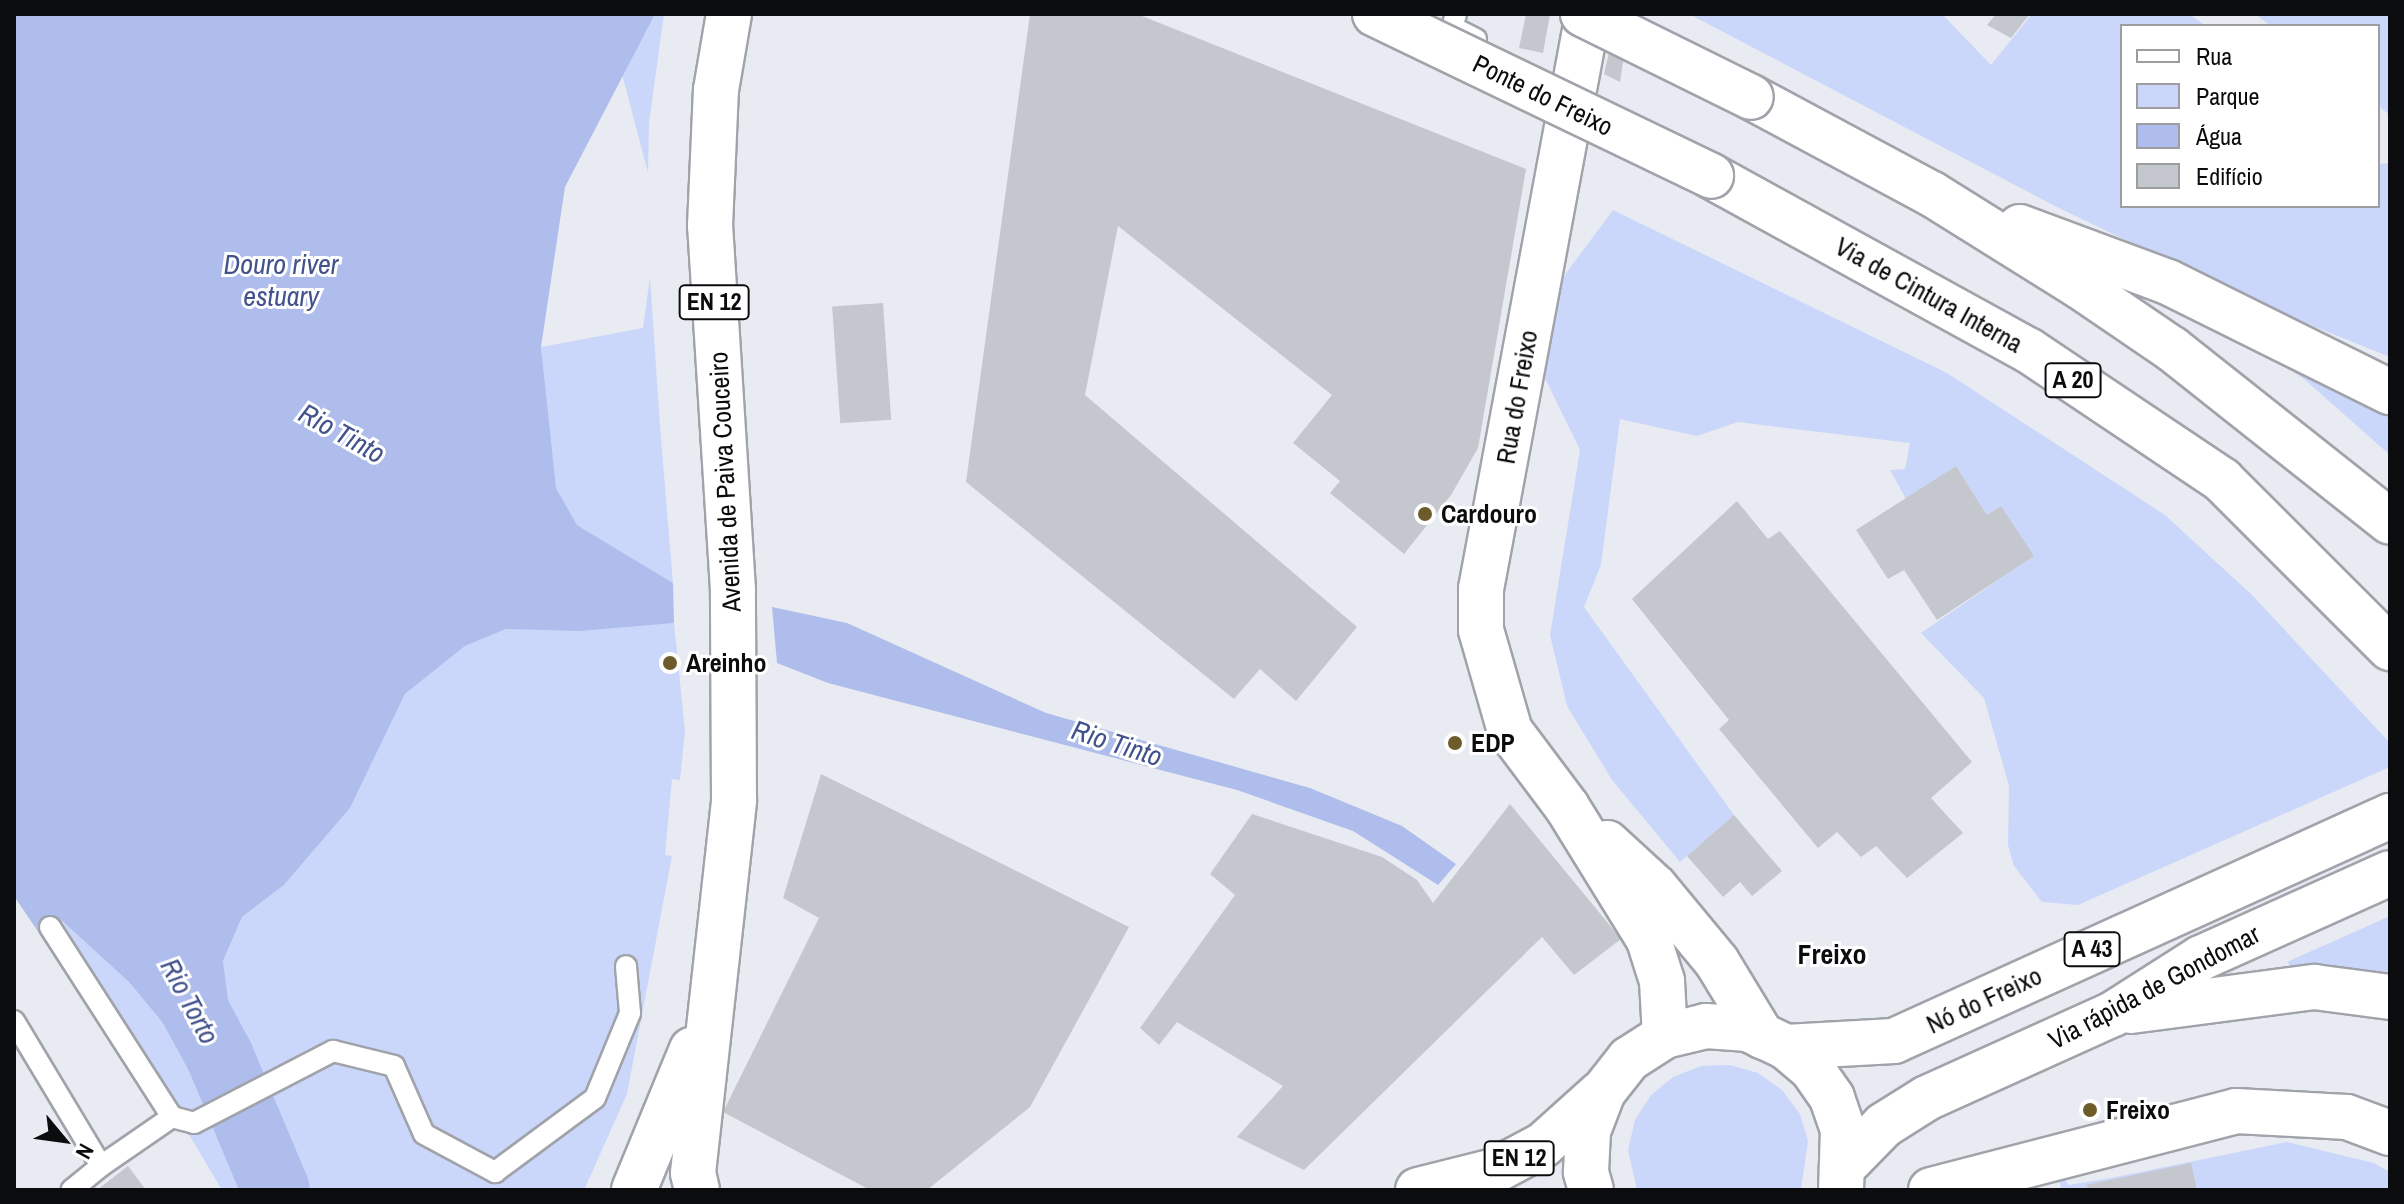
<!DOCTYPE html>
<meta charset="utf-8">
<style>
body{margin:0}
#map{position:relative;width:2404px;height:1204px;overflow:hidden;background:#e9ebf2;font-family:"Archivo Narrow",sans-serif}
div>[style]{position:absolute}
.green>*{inset:0;background:#cbd7fa}
.water>*{inset:0;background:#aebdeb}
.river>*{height:68px;margin:-34px;padding:0 34px;transform-origin:34px;border-radius:34px;background:#aebdeb}
.building>*{inset:0;background:#c5c7ce;transform-origin:0 0}
.roads{filter:drop-shadow(2px 0 #a1a3aa) drop-shadow(-2px 0 #a1a3aa) drop-shadow(0 2px #a1a3aa) drop-shadow(0 -2px #a1a3aa)}
.lane>*{height:20px;margin:-10px;padding:0 10px;transform-origin:10px;border-radius:10px;background:#fff}
.secondary>*{height:44px;margin:-22px;padding:0 22px;transform-origin:22px;border-radius:22px;background:#fff}
.primary>*{height:44px;margin:-22px;padding:0 22px;transform-origin:22px;border-radius:22px;background:#fff}
.highway>*{height:44px;margin:-22px;padding:0 22px;transform-origin:22px;border-radius:22px;background:#fff}
.bridges{filter:drop-shadow(2px 0 #a1a3aa) drop-shadow(-2px 0 #a1a3aa) drop-shadow(0 2px #a1a3aa) drop-shadow(0 -2px #a1a3aa)}
.highway-bridge>*{height:44px;margin:-22px;padding:0 22px;transform-origin:22px;border-radius:22px;background:#fff}
.dots>*{width:22px;height:22px;translate:-50% -50%;box-sizing:border-box;border:4px solid #fff;border-radius:50%}
span{translate:-50% -50%;white-space:nowrap;text-align:center;line-height:1.15;-webkit-text-stroke:6px #fff;paint-order:stroke}
.shield-label span{padding:2px 6px;background:#fff;border:2px solid;border-radius:6px;-webkit-text-stroke-width:0}
.shield-label{font-size:24px;color:#0b0c0e;font-weight:700}
.street-label{font-size:26px;color:#0b0c0e}
.poi-label{font-size:26px;color:#0b0c0e;font-weight:700}
.left{translate:0 -50%;text-align:left}
.water-label{font-size:28px;color:#42528c;font-style:italic}
.neighbourhood-label{font-size:28px;color:#0b0c0e;font-weight:700}
.frame{position:absolute;inset:0;border:16px solid #0b0c0e;pointer-events:none}
.legend{position:absolute;left:2120px;top:24px;width:260px;height:184px;box-sizing:border-box;background:#fff;border:2px solid #9d9e9f;margin:0;padding:10px 14px;list-style:none;font-size:24px;color:#0b0c0e}
.legend li{display:flex;align-items:center;gap:16px;height:40px}
.legend b{width:40px;border:2px solid #9d9e9f}
.north{position:absolute;left:24px;top:1100px;width:80px;height:80px;-webkit-text-stroke:6px #fff;paint-order:stroke;rotate:119deg;font-size:22px;font-weight:700;line-height:32px;text-align:center;color:#0b0c0e}
.north::after{content:'';display:block;margin:auto;width:28px;height:36px;background:#0b0c0e;clip-path:polygon(50% 0,100% 100%,50% 72%,0 100%)}
</style>
<div id="map">
<div class="green">
<i style="clip-path:polygon(655px 14px,664px 14px,649px 123px,648px 173px,622px 74px)"></i>
<i style="clip-path:polygon(1689px 14px,1942px 14px,1991px 65px,2032px 14px,2189px 14px,2206px 26px,2122px 26px,2122px 206px,2378px 206px,2378px 164px,2390px 163px,2390px 357px,2253px 302px,2055px 206px)"></i>
<i style="clip-path:polygon(2255px 14px,2390px 14px,2390px 115px,2378px 106px,2378px 26px,2271px 26px)"></i>
<i style="clip-path:polygon(1613px 210px,1947px 373px,2165px 515px,2252px 595px,2390px 743px,2390px 767px,2078px 905px,2042px 902px,2014px 866px,2008px 845px,2009px 786px,1984px 698px,1921px 633px,2033px 556px,2001px 506px,1987px 515px,1956px 466px,1906px 499px,1890px 470px,1905px 469px,1910px 443px,1738px 422px,1697px 436px,1620px 419px,1601px 565px,1584px 607px,1734px 815px,1680px 862px,1612px 780px,1567px 706px,1550px 635px,1580px 450px,1540px 368px,1564px 276px)"></i>
<i style="clip-path:polygon(650px 277px,660px 426px,673px 583px,577px 525px,556px 488px,546px 418px,541px 347px,643px 328px)"></i>
<i style="clip-path:polygon(2249px 343px,2390px 404px,2390px 455px,2304px 379px)"></i>
<i style="clip-path:polygon(674px 623px,685px 731px,680px 780px,672px 779px,665px 855px,672px 856px,627px 1094px,584px 1190px,222px 1190px,62px 921px,129px 982px,199px 1067px,235px 1052px,223px 961px,242px 917px,284px 885px,350px 808px,405px 694px,465px 646px,506px 629px)"></i>
<i style="clip-path:polygon(2390px 916px,2390px 972px,2292px 967px,2287px 962px)"></i>
<i style="clip-path:polygon(1730px 1065px,1758px 1073px,1782px 1090px,1800px 1114px,1808px 1141px,1801px 1190px,1637px 1190px,1628px 1150px,1635px 1120px,1651px 1095px,1673px 1077px,1701px 1066px)"></i>
<i style="clip-path:polygon(2287px 1142px,2374px 1163px,2390px 1172px,2390px 1190px,2062px 1190px,2059px 1181px,2065px 1178px,2068px 1185px,2111px 1178px)"></i>
</div>
<div class="water">
<i style="clip-path:polygon(14px 14px,655px 14px,565px 187px,541px 347px,556px 488px,577px 525px,673px 583px,674px 623px,579px 631px,506px 629px,465px 646px,405px 694px,350px 808px,284px 885px,242px 917px,223px 961px,235px 1051px,200px 1068px,129px 982px,62px 921px,39px 933px,14px 896px)"></i>
<i style="clip-path:polygon(772px 607px,847px 623px,1046px 713px,1310px 788px,1402px 826px,1456px 864px,1438px 885px,1353px 831px,1237px 790px,828px 683px,777px 663px)"></i>
</div>
<div class="river">
<i style="left:175px;top:974px;width:94px;rotate:61.5deg"></i>
<i style="left:220px;top:1057px;width:144px;rotate:67.2deg"></i>
</div>
<div class="building">
<i style="clip-path:polygon(1030px 14px,1137px 14px,1526px 169px,1478px 448px,1451px 495px,1404px 554px,1330px 493px,1340px 481px,1293px 443px,1332px 395px,1118px 226px,1085px 395px,1357px 627px,1296px 701px,1260px 669px,1234px 699px,966px 482px)"></i>
<i style="clip-path:polygon(1526px 14px,1550px 14px,1543px 53px,1519px 48px)"></i>
<i style="clip-path:polygon(1996px 14px,2030px 14px,2011px 38px,1987px 25px)"></i>
<i style="clip-path:polygon(1610px 48px,1624px 56px,1620px 82px,1604px 74px)"></i>
<i style="left:883px;top:303px;width:117px;height:51px;rotate:86deg"></i>
<i style="clip-path:polygon(1956px 466px,1987px 515px,2001px 506px,2034px 556px,1937px 620px,1904px 570px,1888px 579px,1856px 530px)"></i>
<i style="clip-path:polygon(1737px 501px,1768px 539px,1780px 531px,1972px 762px,1931px 798px,1963px 833px,1907px 878px,1876px 846px,1861px 857px,1837px 832px,1818px 848px,1719px 729px,1729px 720px,1632px 599px)"></i>
<i style="clip-path:polygon(821px 774px,1129px 927px,1030px 1107px,927px 1190px,870px 1190px,723px 1112px,819px 918px,783px 898px)"></i>
<i style="clip-path:polygon(1510px 804px,1621px 939px,1574px 975px,1542px 937px,1304px 1170px,1237px 1137px,1283px 1086px,1177px 1022px,1159px 1045px,1140px 1028px,1235px 895px,1210px 874px,1252px 814px,1382px 857px,1417px 880px,1433px 903px)"></i>
<i style="clip-path:polygon(1734px 815px,1782px 871px,1752px 896px,1740px 882px,1723px 897px,1687px 856px)"></i>
<i style="clip-path:polygon(2191px 1163px,2197px 1190px,2090px 1190px,2086px 1185px)"></i>
<i style="clip-path:polygon(128px 1166px,146px 1190px,97px 1190px)"></i>
</div>
<div class="roads">
<div class="lane">
<i style="left:1456px;top:14px;width:14px;rotate:107deg"></i>
<i style="left:1452px;top:27px;width:27px;rotate:27deg"></i>
<i style="left:50px;top:927px;width:226px;rotate:57.3deg"></i>
<i style="left:172px;top:1117px;width:86px;rotate:145.4deg"></i>
<i style="left:14px;top:1021px;width:169px;rotate:59deg"></i>
<i style="left:101px;top:1166px;width:38px;rotate:141deg"></i>
<i style="left:172px;top:1117px;width:23px;rotate:15deg"></i>
<i style="left:194px;top:1123px;width:157px;rotate:-27.4deg"></i>
<i style="left:333px;top:1051px;width:63px;rotate:13.8deg"></i>
<i style="left:394px;top:1066px;width:74px;rotate:66.2deg"></i>
<i style="left:424px;top:1134px;width:81px;rotate:28.2deg"></i>
<i style="left:495px;top:1172px;width:124px;rotate:-36.5deg"></i>
<i style="left:595px;top:1098px;width:92px;rotate:-67.6deg"></i>
<i style="left:630px;top:1013px;width:47px;rotate:-94.9deg"></i>
</div>
<div class="secondary">
<i style="left:1588px;top:14px;width:585px;rotate:100.54deg"></i>
<i style="left:1481px;top:589px;width:41px;rotate:90deg"></i>
<i style="left:1481px;top:630px;width:105px;rotate:74deg"></i>
<i style="left:1510px;top:731px;width:95px;rotate:53.1deg"></i>
<i style="left:1567px;top:807px;width:156px;rotate:58.3deg"></i>
<i style="left:1649px;top:940px;width:43px;rotate:72.4deg"></i>
<i style="left:1662px;top:981px;width:55px;rotate:86.9deg"></i>
<i style="left:1607px;top:843px;width:65px;rotate:42.5deg"></i>
<i style="left:1655px;top:887px;width:97px;rotate:50.4deg"></i>
<i style="left:1717px;top:962px;width:87px;rotate:58.7deg"></i>
</div>
<div class="primary">
<i style="left:634px;top:1190px;width:152px;rotate:-67.6deg"></i>
<i style="left:697px;top:1190px;width:17px;rotate:-103deg"></i>
<i style="left:693px;top:1173px;width:376px;rotate:-83.7deg"></i>
<i style="left:734px;top:799px;width:209px;rotate:-90.3deg"></i>
<i style="left:733px;top:590px;width:365px;rotate:-93.6deg"></i>
<i style="left:710px;top:226px;width:136px;rotate:-87.5deg"></i>
<i style="left:716px;top:90px;width:77px;rotate:-80.3deg"></i>
<i style="left:1418px;top:1190px;width:78px;rotate:-14deg"></i>
<i style="left:1494px;top:1171px;width:55px;rotate:-28deg"></i>
<i style="left:1543px;top:1145px;width:78px;rotate:-41.9deg"></i>
<i style="left:1591px;top:1190px;width:19px;rotate:-106deg"></i>
<i style="left:1586px;top:1172px;width:41px;rotate:-87.2deg"></i>
<i style="left:1588px;top:1131px;width:42px;rotate:-69deg"></i>
<i style="left:1603px;top:1092px;width:42px;rotate:-51.8deg"></i>
<i style="left:1629px;top:1059px;width:43px;rotate:-32.6deg"></i>
<i style="left:1665px;top:1036px;width:42px;rotate:-13.7deg"></i>
<i style="left:1706px;top:1026px;width:42px;rotate:4.1deg"></i>
<i style="left:1748px;top:1029px;width:42px;rotate:25.3deg"></i>
<i style="left:1786px;top:1047px;width:34px;rotate:40deg"></i>
<i style="left:1812px;top:1069px;width:35px;rotate:55deg"></i>
<i style="left:1832px;top:1098px;width:34px;rotate:71deg"></i>
<i style="left:1843px;top:1130px;width:60px;rotate:91.9deg"></i>
<i style="left:1931px;top:1190px;width:315px;rotate:-14.5deg"></i>
<i style="left:2236px;top:1111px;width:111px;rotate:3.1deg"></i>
<i style="left:2347px;top:1117px;width:46px;rotate:20.4deg"></i>
</div>
<div class="highway">
<i style="left:1751px;top:97px;width:205px;rotate:28.2deg"></i>
<i style="left:1932px;top:194px;width:176px;rotate:32deg"></i>
<i style="left:2081px;top:287px;width:110px;rotate:34.3deg"></i>
<i style="left:2172px;top:349px;width:278px;rotate:38.4deg"></i>
<i style="left:1711px;top:176px;width:362px;rotate:28.8deg"></i>
<i style="left:2028px;top:350px;width:234px;rotate:33.8deg"></i>
<i style="left:2222px;top:480px;width:238px;rotate:45deg"></i>
<i style="left:2020px;top:227px;width:158px;rotate:20.4deg"></i>
<i style="left:2168px;top:282px;width:248px;rotate:26.4deg"></i>
<i style="left:2131px;top:1011px;width:185px;rotate:-7.5deg"></i>
<i style="left:2314px;top:987px;width:77px;rotate:7.5deg"></i>
<i style="left:1786px;top:1047px;width:108px;rotate:-3.2deg"></i>
<i style="left:1894px;top:1041px;width:545px;rotate:-24.4deg"></i>
<i style="left:1845px;top:1165px;width:56px;rotate:-45.7deg"></i>
<i style="left:1884px;top:1125px;width:51px;rotate:-32.1deg"></i>
<i style="left:1927px;top:1098px;width:204px;rotate:-24.3deg"></i>
<i style="left:2113px;top:1014px;width:104px;rotate:-32.5deg"></i>
<i style="left:2201px;top:958px;width:207px;rotate:-24.2deg"></i>
</div>
</div>
<div class="bridges">
<div class="highway-bridge">
<i style="left:1375px;top:14px;width:373px;rotate:25.7deg"></i>
<i style="left:1583px;top:14px;width:187px;rotate:26.3deg"></i>
</div>
</div>
<div class="dots">
<i style="left:1425px;top:514px;background:#6d5b29"></i>
<i style="left:670px;top:663px;background:#6d5b29"></i>
<i style="left:1455px;top:743px;background:#6d5b29"></i>
<i style="left:2090px;top:1110px;background:#6d5b29"></i>
</div>
<div class="shield-label">
<span style="left:714px;top:302px">EN 12</span>
<span style="left:2073px;top:380px">A 20</span>
<span style="left:2092px;top:949px">A 43</span>
<span style="left:1519px;top:1158px">EN 12</span>
</div>
<div class="street-label">
<span style="left:1543px;top:95px;rotate:26deg">Ponte do Freixo</span>
<span style="left:1929px;top:295px;rotate:29deg">Via de Cintura Interna</span>
<span style="left:1517px;top:397px;rotate:-80deg">Rua do Freixo</span>
<span style="left:725px;top:482px;rotate:-93deg">Avenida de Paiva Couceiro</span>
<span style="left:2154px;top:987px;rotate:-28deg">Via rápida de Gondomar</span>
<span style="left:1984px;top:1000px;rotate:-25deg">Nó do Freixo</span>
</div>
<div class="poi-label">
<span class="left" style="left:1441px;top:514px">Cardouro</span>
<span class="left" style="left:686px;top:663px">Areinho</span>
<span class="left" style="left:1471px;top:743px">EDP</span>
<span class="left" style="left:2106px;top:1110px">Freixo</span>
</div>
<div class="water-label">
<span style="left:281px;top:280px">Douro river<br>estuary</span>
<span style="left:342px;top:433px;rotate:29deg">Rio Tinto</span>
<span style="left:1117px;top:743px;rotate:18deg">Rio Tinto</span>
<span style="left:190px;top:1001px;rotate:62deg">Rio Torto</span>
</div>
<div class="neighbourhood-label">
<span style="left:1832px;top:954px">Freixo</span>
</div>
<div class="frame"></div>
<ul class="legend">
<li><b style="height:10px;background:#fff"></b>Rua</li>
<li><b style="height:22px;background:#cbd7fa"></b>Parque</li>
<li><b style="height:22px;background:#aebdeb"></b>Água</li>
<li><b style="height:22px;background:#c5c7ce"></b>Edifício</li>
</ul>
<div class="north">N</div>
</div>
